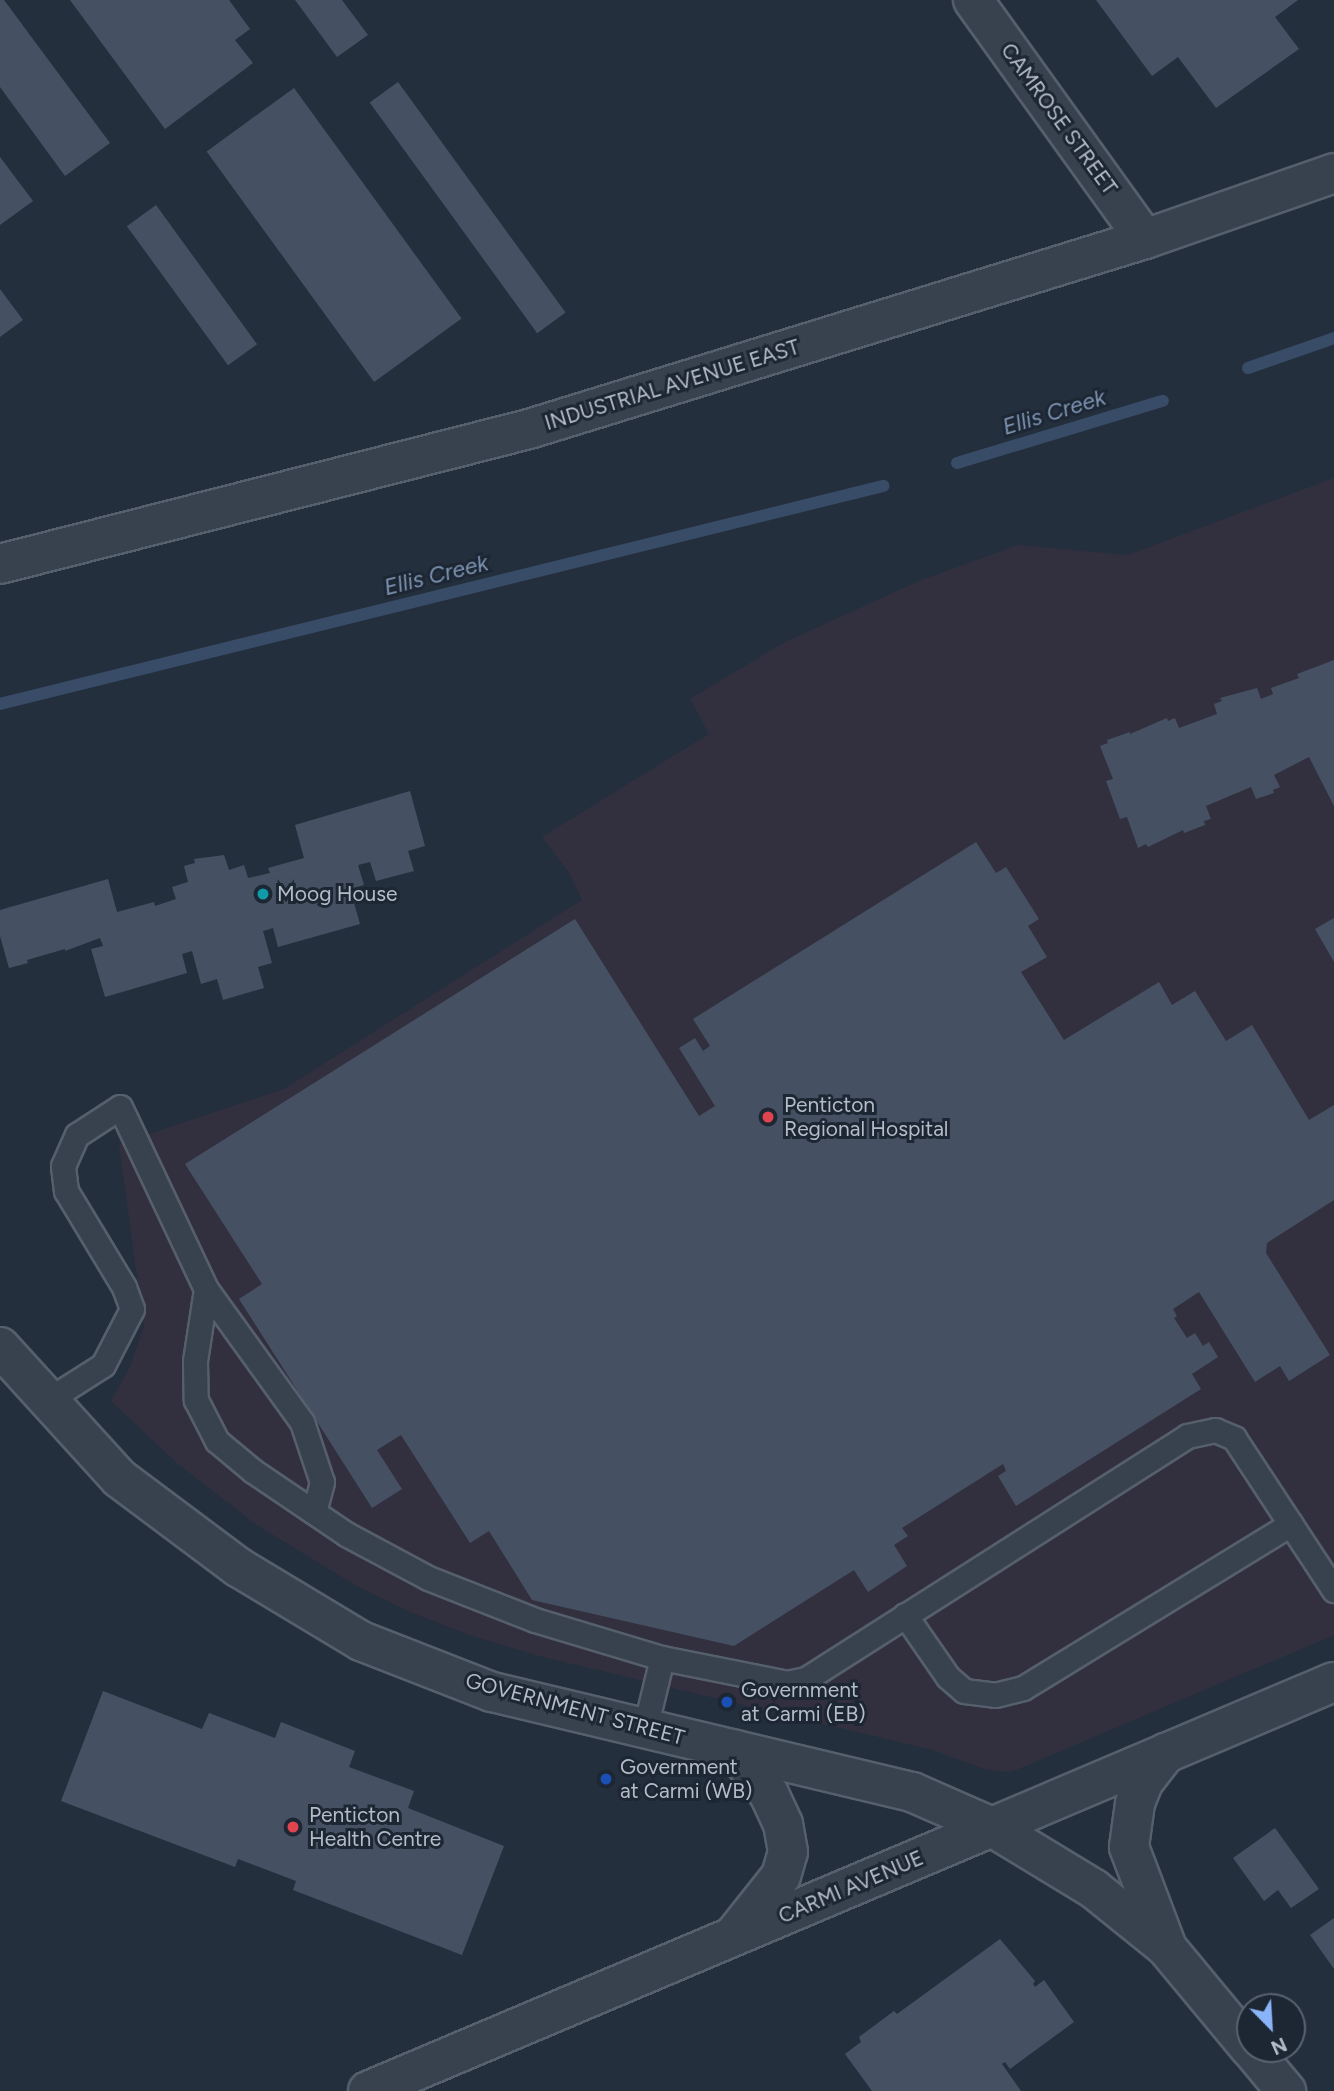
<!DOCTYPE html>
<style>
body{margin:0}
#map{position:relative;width:1334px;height:2091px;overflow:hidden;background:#242f3e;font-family:Figtree,sans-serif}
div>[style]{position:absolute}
.medical>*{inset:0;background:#32303f}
.stream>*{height:12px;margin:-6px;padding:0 6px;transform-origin:6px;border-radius:6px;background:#394c67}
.building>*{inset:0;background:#455162;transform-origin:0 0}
.roads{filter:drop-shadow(2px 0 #565f6c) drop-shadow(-2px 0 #565f6c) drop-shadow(0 2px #565f6c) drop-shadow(0 -2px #565f6c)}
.service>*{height:23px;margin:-11.5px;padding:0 11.5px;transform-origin:11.5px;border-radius:11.5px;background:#38414e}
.minor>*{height:38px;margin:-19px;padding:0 19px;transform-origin:19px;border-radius:19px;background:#38414e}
.tertiary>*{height:38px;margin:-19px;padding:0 19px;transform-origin:19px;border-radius:19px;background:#38414e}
.dots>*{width:19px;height:19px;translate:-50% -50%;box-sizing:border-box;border:4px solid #1d2633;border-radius:50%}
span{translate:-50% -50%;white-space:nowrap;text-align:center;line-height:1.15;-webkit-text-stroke:6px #1d2633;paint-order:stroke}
.street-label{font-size:21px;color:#b4bcc9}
.poi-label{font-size:21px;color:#b4bcc9}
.left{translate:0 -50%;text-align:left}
.water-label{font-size:23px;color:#7c92b1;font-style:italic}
.north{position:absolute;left:1236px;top:1993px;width:70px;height:70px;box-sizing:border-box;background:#1d2633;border:2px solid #59626f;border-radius:50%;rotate:156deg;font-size:19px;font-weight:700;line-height:28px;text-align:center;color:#b4bcc9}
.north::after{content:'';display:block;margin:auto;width:24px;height:32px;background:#8ab4f8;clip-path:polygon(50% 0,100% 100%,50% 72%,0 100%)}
</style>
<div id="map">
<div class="medical">
<i style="clip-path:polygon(1334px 478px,1334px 1635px,1011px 1772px,987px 1770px,933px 1750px,539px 1656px,470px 1635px,410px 1612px,355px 1585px,257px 1525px,178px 1464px,111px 1401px,129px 1369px,144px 1327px,119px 1144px,284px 1089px,582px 900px,570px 874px,542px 837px,709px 734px,690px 699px,783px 643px,919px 581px,1018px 545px,1128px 555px)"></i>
</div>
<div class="stream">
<i style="left:1248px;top:368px;width:91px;rotate:-19.2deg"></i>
<i style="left:957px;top:463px;width:215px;rotate:-16.8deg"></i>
<i style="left:0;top:704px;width:910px;rotate:-13.87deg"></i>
</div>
<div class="building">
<i style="clip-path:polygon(0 0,4px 0,110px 143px,65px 176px,0 87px)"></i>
<i style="clip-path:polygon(70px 0,229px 0,250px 29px,235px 40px,253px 63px,165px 129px)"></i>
<i style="clip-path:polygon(295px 0,342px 0,368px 35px,337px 57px)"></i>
<i style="clip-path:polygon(1096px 0,1298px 0,1275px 17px,1299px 49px,1216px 108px,1178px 57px,1152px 76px)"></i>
<i style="left:398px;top:82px;width:285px;height:35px;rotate:54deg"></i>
<i style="left:294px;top:88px;width:285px;height:108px;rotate:54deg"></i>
<i style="clip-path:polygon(0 157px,33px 201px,0 225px)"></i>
<i style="left:156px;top:205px;width:172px;height:36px;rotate:54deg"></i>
<i style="clip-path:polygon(0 289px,23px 320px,0 337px)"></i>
<i style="clip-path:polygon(1334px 660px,1334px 806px,1309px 757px,1274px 775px,1280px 787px,1273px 790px,1274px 793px,1256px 799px,1251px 787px,1206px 806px,1211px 819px,1204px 821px,1205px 825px,1184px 833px,1183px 830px,1148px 847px,1146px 844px,1138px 848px,1127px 817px,1120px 819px,1106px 781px,1113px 779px,1100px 746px,1108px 743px,1107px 740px,1130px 732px,1130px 734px,1167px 718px,1168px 721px,1175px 718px,1179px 728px,1217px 714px,1214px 704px,1222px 701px,1220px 698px,1257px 688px,1261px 699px,1273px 694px,1271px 688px,1299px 678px,1297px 674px)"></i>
<i style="clip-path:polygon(410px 791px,425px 846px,408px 851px,414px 871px,376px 881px,370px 862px,358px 865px,364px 885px,350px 889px,360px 924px,278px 947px,273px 928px,263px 931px,272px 963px,258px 967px,264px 988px,223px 1000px,217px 979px,201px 984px,192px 951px,182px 954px,187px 973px,105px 997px,91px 949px,103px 946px,100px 938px,65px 951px,65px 949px,27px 960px,28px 963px,9px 968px,0 936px,0 910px,108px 879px,117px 912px,154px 902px,155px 906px,176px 899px,172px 887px,188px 882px,184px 866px,195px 863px,194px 859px,224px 855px,229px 870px,244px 865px,248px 878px,270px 873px,268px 868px,304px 858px,295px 825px)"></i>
<i style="clip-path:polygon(976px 842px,996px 873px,1006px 867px,1039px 919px,1028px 926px,1047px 957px,1021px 972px,1064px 1040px,1159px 982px,1172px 1005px,1195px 991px,1226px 1041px,1252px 1025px,1309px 1120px,1334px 1105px,1334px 1200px,1267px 1243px,1266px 1253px,1330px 1355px,1289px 1381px,1280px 1366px,1255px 1382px,1199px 1292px,1173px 1309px,1177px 1316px,1174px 1318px,1187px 1338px,1195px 1333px,1203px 1346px,1209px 1342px,1218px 1357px,1192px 1374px,1201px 1389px,1016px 1506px,998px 1476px,1006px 1471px,1003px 1464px,902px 1528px,908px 1536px,894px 1545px,907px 1566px,868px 1592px,854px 1570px,734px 1646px,532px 1600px,489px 1531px,470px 1543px,401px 1435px,377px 1450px,402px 1489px,372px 1508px,239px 1299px,262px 1284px,185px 1164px,575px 919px,699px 1116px,715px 1106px,679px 1048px,695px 1038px,703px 1051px,710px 1046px,693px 1019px)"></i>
<i style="clip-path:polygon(1334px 918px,1334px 962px,1315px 929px)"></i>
<i style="clip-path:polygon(103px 1691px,202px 1729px,209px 1713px,275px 1738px,281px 1722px,355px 1751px,349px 1767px,414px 1791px,408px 1808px,504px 1846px,462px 1955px,293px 1890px,296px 1881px,238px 1859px,235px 1867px,61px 1801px)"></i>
<i style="clip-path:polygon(1275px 1828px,1319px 1889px,1291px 1908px,1278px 1890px,1264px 1901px,1233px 1858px)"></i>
<i style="clip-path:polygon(1334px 1918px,1334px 1969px,1310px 1935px)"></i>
<i style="clip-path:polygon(1000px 1939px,1035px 1981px,1033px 1984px,1035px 1987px,1044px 1980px,1074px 2022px,1010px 2069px,1005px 2062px,1002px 2064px,1021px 2091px,872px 2091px,845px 2054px,861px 2042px,859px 2037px,894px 2011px,897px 2014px)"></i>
</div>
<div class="roads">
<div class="service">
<i style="left:206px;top:1289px;width:164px;rotate:54.2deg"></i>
<i style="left:302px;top:1422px;width:63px;rotate:71.6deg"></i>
<i style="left:322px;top:1482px;width:31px;rotate:105deg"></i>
<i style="left:48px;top:1400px;width:65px;rotate:-32.5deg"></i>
<i style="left:103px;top:1365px;width:63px;rotate:-62.6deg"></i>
<i style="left:132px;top:1309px;width:23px;rotate:-110deg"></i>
<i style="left:124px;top:1287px;width:112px;rotate:-121.1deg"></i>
<i style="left:66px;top:1191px;width:25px;rotate:-97deg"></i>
<i style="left:63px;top:1166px;width:34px;rotate:-66deg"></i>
<i style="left:77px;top:1135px;width:51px;rotate:-33.1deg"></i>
<i style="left:120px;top:1107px;width:201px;rotate:64.7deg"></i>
<i style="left:206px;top:1289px;width:73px;rotate:98.7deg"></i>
<i style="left:195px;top:1361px;width:39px;rotate:89deg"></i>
<i style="left:196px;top:1400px;width:46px;rotate:62.9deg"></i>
<i style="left:217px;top:1441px;width:47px;rotate:39.8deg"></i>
<i style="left:253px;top:1471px;width:112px;rotate:34.1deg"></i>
<i style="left:346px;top:1534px;width:93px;rotate:28.2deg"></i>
<i style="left:428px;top:1578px;width:115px;rotate:21.4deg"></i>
<i style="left:535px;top:1620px;width:133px;rotate:16.7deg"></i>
<i style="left:905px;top:1615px;width:75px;rotate:55.3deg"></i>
<i style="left:948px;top:1677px;width:21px;rotate:41deg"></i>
<i style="left:964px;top:1691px;width:31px;rotate:7deg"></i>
<i style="left:995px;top:1695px;width:29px;rotate:-14deg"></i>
<i style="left:1023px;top:1688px;width:314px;rotate:-31.5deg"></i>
<i style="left:645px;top:1728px;width:72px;rotate:-76.3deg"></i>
<i style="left:662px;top:1658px;width:127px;rotate:11.3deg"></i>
<i style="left:787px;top:1683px;width:19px;rotate:-12deg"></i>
<i style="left:806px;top:1679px;width:452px;rotate:-32.5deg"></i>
<i style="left:1187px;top:1436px;width:29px;rotate:-12deg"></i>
<i style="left:1215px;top:1430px;width:21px;rotate:23deg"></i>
<i style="left:1234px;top:1438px;width:182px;rotate:56.7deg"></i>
</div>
<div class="minor">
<i style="left:973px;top:0;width:294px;rotate:54.3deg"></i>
<i style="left:992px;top:1827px;width:371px;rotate:-23deg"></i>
</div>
<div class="tertiary">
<i style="left:0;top:564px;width:546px;rotate:-14.32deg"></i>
<i style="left:529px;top:429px;width:645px;rotate:-17.14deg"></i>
<i style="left:1145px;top:239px;width:200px;rotate:-19.2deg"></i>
<i style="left:0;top:1347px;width:177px;rotate:47.7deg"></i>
<i style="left:119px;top:1478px;width:149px;rotate:36.8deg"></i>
<i style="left:238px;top:1567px;width:144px;rotate:31deg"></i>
<i style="left:361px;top:1641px;width:141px;rotate:21.3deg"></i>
<i style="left:492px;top:1692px;width:432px;rotate:13.4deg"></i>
<i style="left:912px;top:1792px;width:87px;rotate:23.6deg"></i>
<i style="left:992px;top:1827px;width:119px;rotate:31.3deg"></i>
<i style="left:1094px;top:1889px;width:92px;rotate:38.9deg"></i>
<i style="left:1166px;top:1947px;width:131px;rotate:50.3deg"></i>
<i style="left:734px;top:1935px;width:75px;rotate:-51.5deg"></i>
<i style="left:781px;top:1876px;width:25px;rotate:-74deg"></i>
<i style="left:788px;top:1852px;width:28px;rotate:-100deg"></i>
<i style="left:783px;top:1824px;width:33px;rotate:-115deg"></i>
<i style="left:769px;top:1794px;width:56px;rotate:-127.7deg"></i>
<i style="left:1166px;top:1945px;width:105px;rotate:-110.7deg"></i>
<i style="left:1129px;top:1847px;width:44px;rotate:-82.2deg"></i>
<i style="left:1135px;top:1803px;width:24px;rotate:-68deg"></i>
<i style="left:1144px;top:1781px;width:36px;rotate:-52deg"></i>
<i style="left:1251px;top:2049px;width:55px;rotate:50.2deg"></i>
<i style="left:368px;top:2091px;width:678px;rotate:-22.93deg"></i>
</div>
</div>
<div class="dots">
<i style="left:263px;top:894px;background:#0f9aa8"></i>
<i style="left:768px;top:1117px;background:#e0444e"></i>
<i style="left:727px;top:1702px;background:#1a4fb4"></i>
<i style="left:606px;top:1779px;background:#1a4fb4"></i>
<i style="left:293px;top:1827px;background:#e0444e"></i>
</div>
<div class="street-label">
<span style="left:1059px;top:119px;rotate:54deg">CAMROSE STREET</span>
<span style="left:672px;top:385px;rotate:-17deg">INDUSTRIAL AVENUE EAST</span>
<span style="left:575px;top:1709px;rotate:15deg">GOVERNMENT STREET</span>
<span style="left:851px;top:1887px;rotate:-23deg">CARMI AVENUE</span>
</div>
<div class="poi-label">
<span class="left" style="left:277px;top:894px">Moog House</span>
<span class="left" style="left:784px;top:1117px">Penticton<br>Regional Hospital</span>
<span class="left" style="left:741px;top:1702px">Government<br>at Carmi (EB)</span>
<span class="left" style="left:620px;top:1779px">Government<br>at Carmi (WB)</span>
<span class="left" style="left:309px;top:1827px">Penticton<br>Health Centre</span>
</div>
<div class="water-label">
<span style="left:1054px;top:412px;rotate:-17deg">Ellis Creek</span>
<span style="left:436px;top:575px;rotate:-14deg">Ellis Creek</span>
</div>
<div class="north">N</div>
</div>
